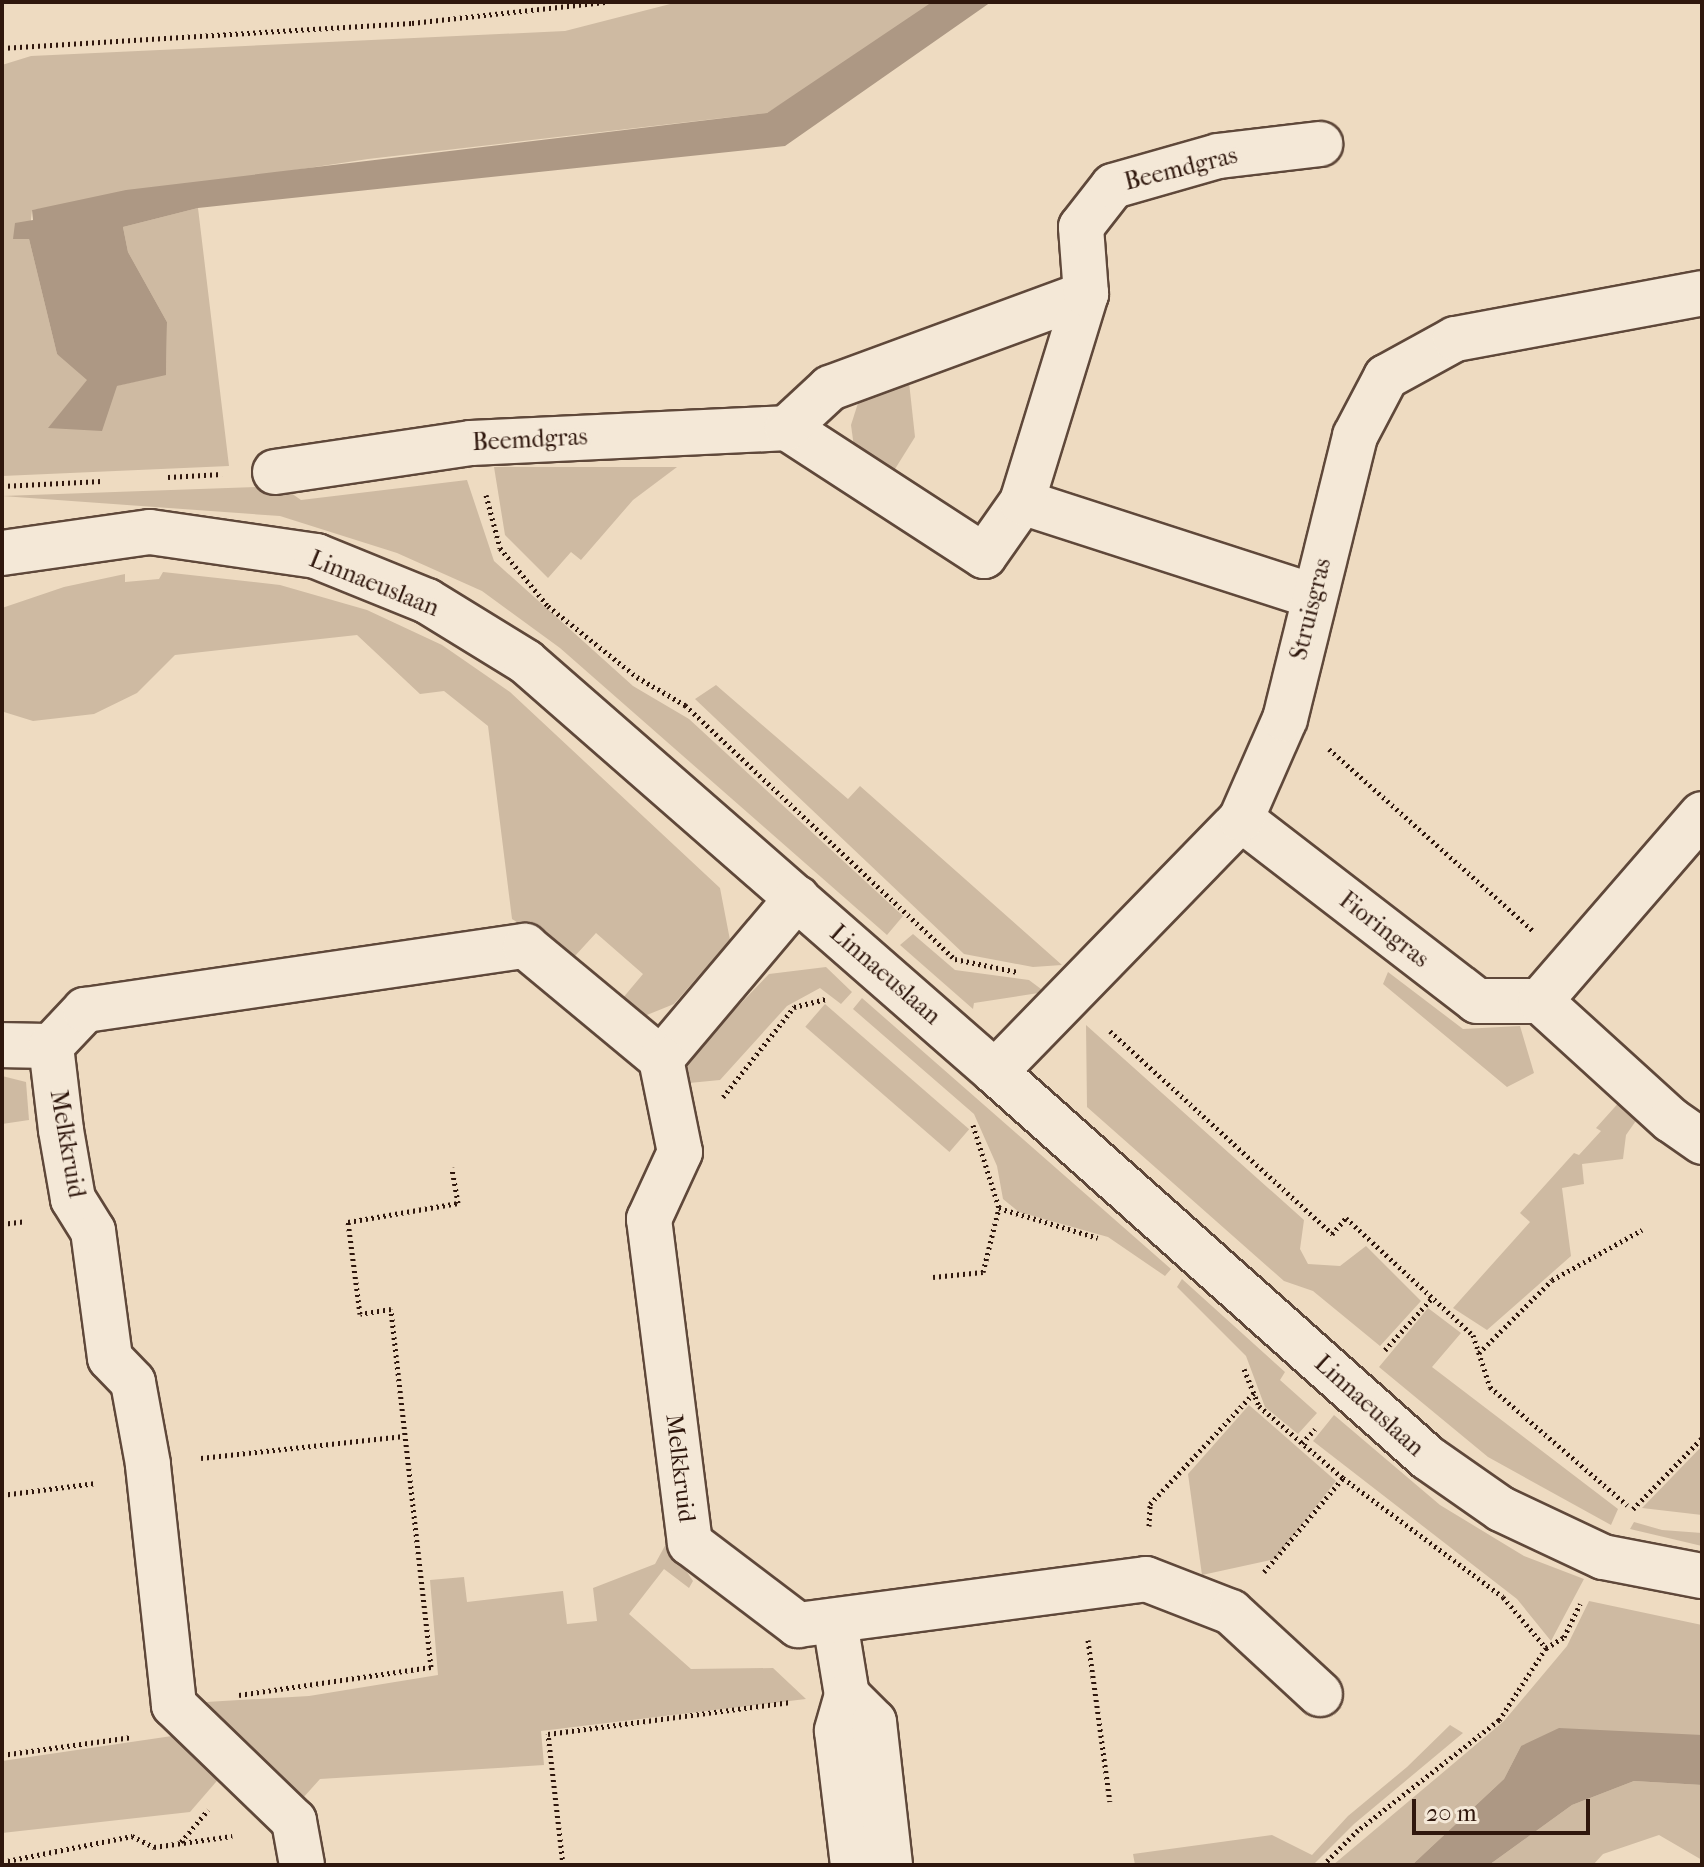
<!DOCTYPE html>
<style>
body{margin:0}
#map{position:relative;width:1704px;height:1867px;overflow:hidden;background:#eedbc1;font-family:"IM FELL French Canon",serif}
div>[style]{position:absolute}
.green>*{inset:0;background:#cebaa2;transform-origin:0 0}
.water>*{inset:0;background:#ad9884}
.path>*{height:5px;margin-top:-2.5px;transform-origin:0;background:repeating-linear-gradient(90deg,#2f170d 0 2px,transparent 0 6px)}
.roads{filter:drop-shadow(2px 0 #5f483a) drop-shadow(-2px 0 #5f483a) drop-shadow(0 2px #5f483a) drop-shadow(0 -2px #5f483a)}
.minor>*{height:44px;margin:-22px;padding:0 22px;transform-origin:22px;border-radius:22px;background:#f4e8d7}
span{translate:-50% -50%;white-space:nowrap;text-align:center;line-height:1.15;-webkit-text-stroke:7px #f4e8d7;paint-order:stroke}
.street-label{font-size:24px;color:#2f170d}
.frame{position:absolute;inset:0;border:4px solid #2f170d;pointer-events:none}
.scale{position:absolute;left:1412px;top:1799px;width:178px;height:36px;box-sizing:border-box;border:4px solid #2f170d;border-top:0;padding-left:10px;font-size:24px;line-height:28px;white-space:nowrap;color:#2f170d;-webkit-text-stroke:6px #f4e8d7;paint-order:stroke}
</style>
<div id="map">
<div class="green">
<i style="clip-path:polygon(678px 2px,942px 2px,767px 113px,368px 159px,32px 210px,29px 239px,57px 354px,116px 386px,166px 374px,167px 322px,128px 252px,123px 227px,198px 208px,229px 466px,2px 476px,2px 65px,31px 56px,565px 31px)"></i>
<i style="clip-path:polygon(909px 382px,915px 437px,890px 477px,854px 447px,851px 425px,859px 400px)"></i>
<i style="clip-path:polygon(494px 467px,677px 467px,633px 500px,581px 560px,571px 552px,548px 578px,505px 535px)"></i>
<i style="clip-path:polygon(467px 480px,494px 561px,633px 686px,689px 719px,903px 916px,887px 935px,560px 648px,482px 591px,397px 553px,280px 516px,2px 496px,281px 486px,301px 500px)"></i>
<i style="clip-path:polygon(163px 572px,280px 585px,367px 610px,442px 645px,510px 692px,720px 888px,730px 940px,674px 1004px,642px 1017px,622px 999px,643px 974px,596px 933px,574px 957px,512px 919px,488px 726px,444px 691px,420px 694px,357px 635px,175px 655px,137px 693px,94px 714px,33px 721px,4px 712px,2px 715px,2px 608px,64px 587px,125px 574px,125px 582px,159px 579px)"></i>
<i style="clip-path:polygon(716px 685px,848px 799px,860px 786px,1062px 965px,1033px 967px,964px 954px,695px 699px)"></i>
<i style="clip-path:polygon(913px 934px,955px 970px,1029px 980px,1045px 992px,974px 1003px,973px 1009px,900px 945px)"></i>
<i style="clip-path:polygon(826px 967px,852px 992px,841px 1004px,820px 988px,787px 1006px,720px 1080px,689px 1083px,684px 1062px,769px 974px)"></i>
<i style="clip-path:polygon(1388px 972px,1463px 1029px,1520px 1026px,1534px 1073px,1507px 1087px,1383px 984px)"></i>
<i style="clip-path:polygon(862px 998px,1171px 1269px,1165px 1276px,1108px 1237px,1019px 1212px,1003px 1199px,997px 1166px,974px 1114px,853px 1009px)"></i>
<i style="left:825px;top:1004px;width:191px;height:30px;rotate:41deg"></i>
<i style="clip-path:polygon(1086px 1025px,1304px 1220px,1300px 1249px,1308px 1264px,1340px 1266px,1366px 1246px,1421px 1301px,1380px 1346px,1313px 1291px,1284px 1281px,1087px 1107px)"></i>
<i style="clip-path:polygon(2px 1076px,26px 1082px,29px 1120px,2px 1124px)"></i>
<i style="clip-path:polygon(1622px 1099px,1640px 1115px,1626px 1135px,1623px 1159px,1582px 1164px,1584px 1184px,1562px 1188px,1571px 1256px,1487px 1330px,1453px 1308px,1530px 1222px,1520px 1213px,1574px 1153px,1579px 1155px,1601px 1131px,1596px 1128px)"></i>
<i style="clip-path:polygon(1182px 1279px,1285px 1372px,1280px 1380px,1317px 1413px,1298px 1434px,1265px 1407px,1246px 1356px,1177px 1287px)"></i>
<i style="clip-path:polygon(1428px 1308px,1461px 1333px,1432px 1367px,1618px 1509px,1611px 1525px,1488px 1457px,1379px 1367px)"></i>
<i style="clip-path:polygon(1249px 1405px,1336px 1481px,1275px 1559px,1202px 1575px,1188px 1474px)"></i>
<i style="clip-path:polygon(1334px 1415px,1440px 1505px,1524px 1556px,1584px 1579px,1551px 1641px,1517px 1599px,1313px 1441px)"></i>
<i style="clip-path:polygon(1702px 1446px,1702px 1515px,1642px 1508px)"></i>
<i style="clip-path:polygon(1634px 1522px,1662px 1530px,1702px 1533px,1702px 1546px,1630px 1529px)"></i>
<i style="clip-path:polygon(667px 1542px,693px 1581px,689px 1588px,664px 1569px,629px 1614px,691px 1669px,773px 1668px,806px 1699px,541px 1731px,544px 1765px,320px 1779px,302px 1799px,200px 1714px,206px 1702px,309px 1696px,438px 1675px,430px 1580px,464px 1577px,467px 1602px,563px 1591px,567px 1624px,597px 1621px,593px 1588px,655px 1564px)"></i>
<i style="clip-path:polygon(1589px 1601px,1702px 1625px,1702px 1735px,1521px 1746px,1504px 1779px,1412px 1865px,1333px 1865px,1504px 1721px,1567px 1646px)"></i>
<i style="clip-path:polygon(1450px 1725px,1463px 1733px,1354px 1824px,1313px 1865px,1135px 1865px,1133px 1854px,1272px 1835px,1312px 1855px,1348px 1816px,1407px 1767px)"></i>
<i style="clip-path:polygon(172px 1736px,222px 1775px,190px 1812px,2px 1833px,2px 1761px)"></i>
<i style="clip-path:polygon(1634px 1781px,1702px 1785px,1702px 1860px,1659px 1835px,1603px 1854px,1593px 1865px,1489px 1865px,1572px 1805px)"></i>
</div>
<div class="water">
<i style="clip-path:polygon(932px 2px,991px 2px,785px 146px,198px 208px,123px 227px,128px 252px,167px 322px,166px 375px,117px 386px,102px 431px,48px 428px,87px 380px,57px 354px,29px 239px,13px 239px,15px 223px,33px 220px,32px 210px,126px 190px,767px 113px)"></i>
<i style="clip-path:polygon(1559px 1728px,1702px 1735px,1702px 1785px,1634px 1781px,1572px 1805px,1489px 1865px,1412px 1865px,1504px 1779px,1521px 1746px)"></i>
</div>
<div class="path">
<i style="left:2px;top:48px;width:411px;rotate:-3.5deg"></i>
<i style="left:412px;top:23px;width:194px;rotate:-6.2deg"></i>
<i style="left:168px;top:477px;width:54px;rotate:-3.2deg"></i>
<i style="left:2px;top:486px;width:100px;rotate:-2.9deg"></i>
<i style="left:486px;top:495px;width:55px;rotate:75.2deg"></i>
<i style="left:500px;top:548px;width:75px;rotate:50.4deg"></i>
<i style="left:548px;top:606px;width:114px;rotate:38.6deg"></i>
<i style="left:637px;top:677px;width:56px;rotate:30.3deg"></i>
<i style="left:685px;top:705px;width:371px;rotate:43.3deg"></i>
<i style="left:955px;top:959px;width:64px;rotate:11.7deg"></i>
<i style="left:1329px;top:749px;width:273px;rotate:41.7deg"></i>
<i style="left:1110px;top:1031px;width:301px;rotate:42.4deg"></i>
<i style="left:1332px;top:1234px;width:21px;rotate:-49deg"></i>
<i style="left:1346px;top:1218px;width:173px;rotate:42.7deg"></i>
<i style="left:1473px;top:1335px;width:55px;rotate:71.9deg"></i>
<i style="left:1490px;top:1387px;width:181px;rotate:40.7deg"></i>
<i style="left:723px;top:1097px;width:115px;rotate:-51.7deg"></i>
<i style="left:794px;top:1007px;width:34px;rotate:-14deg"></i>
<i style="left:973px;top:1125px;width:87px;rotate:72.6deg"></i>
<i style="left:999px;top:1208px;width:103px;rotate:16.9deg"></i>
<i style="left:2px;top:1224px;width:23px;rotate:-7deg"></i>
<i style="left:933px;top:1277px;width:50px;rotate:-5.7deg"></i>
<i style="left:983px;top:1272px;width:66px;rotate:-76deg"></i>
<i style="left:1385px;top:1350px;width:70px;rotate:-47.9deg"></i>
<i style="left:1479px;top:1353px;width:103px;rotate:-45deg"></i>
<i style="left:1552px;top:1280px;width:103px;rotate:-29.1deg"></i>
<i style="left:1244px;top:1369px;width:40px;rotate:68deg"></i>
<i style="left:1259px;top:1406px;width:111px;rotate:40.6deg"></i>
<i style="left:1343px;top:1478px;width:199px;rotate:36.6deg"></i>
<i style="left:1503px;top:1597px;width:67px;rotate:49.9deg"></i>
<i style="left:1546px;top:1648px;width:86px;rotate:123.1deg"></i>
<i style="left:1499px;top:1720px;width:179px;rotate:142deg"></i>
<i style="left:1358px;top:1830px;width:49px;rotate:135deg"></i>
<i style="left:1302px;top:1443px;width:19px;rotate:-47deg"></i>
<i style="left:201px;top:1458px;width:204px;rotate:-6.2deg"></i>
<i style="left:2px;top:1495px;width:95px;rotate:-7.3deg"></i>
<i style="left:1633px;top:1509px;width:99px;rotate:-45.8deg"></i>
<i style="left:1149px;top:1526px;width:22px;rotate:-87deg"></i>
<i style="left:1150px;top:1504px;width:152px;rotate:-46.9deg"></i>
<i style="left:1264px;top:1572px;width:123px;rotate:-50deg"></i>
<i style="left:1088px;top:1640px;width:163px;rotate:82.3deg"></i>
<i style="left:1546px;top:1648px;width:21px;rotate:-31deg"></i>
<i style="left:1564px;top:1637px;width:37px;rotate:-64deg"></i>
<i style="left:239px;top:1695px;width:194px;rotate:-8.3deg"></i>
<i style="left:431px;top:1667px;width:360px;rotate:-96.4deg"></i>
<i style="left:391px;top:1309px;width:31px;rotate:171deg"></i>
<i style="left:360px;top:1314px;width:93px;rotate:-97.4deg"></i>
<i style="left:348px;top:1222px;width:112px;rotate:-9.8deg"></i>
<i style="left:458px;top:1203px;width:36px;rotate:-100deg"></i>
<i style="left:2px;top:1755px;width:131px;rotate:-7.9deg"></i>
<i style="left:181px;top:1842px;width:42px;rotate:-49.8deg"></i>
<i style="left:2px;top:1862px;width:133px;rotate:-11.3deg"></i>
<i style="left:132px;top:1836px;width:25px;rotate:27deg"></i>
<i style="left:154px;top:1847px;width:79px;rotate:-8deg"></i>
<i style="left:563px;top:1865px;width:132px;rotate:-96.5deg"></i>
<i style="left:548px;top:1734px;width:245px;rotate:-7.5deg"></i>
</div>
<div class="roads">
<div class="minor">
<i style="left:787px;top:428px;width:235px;rotate:33deg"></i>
<i style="left:984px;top:556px;width:66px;rotate:-54.9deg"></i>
<i style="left:1022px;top:502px;width:306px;rotate:17.9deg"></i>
<i style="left:275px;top:472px;width:198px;rotate:-8.4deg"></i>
<i style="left:471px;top:443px;width:316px;rotate:-2.7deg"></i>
<i style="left:787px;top:428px;width:59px;rotate:-42.9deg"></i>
<i style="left:830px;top:388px;width:273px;rotate:-20.2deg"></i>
<i style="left:1022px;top:502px;width:218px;rotate:-72.9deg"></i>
<i style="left:1086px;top:294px;width:67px;rotate:-94.3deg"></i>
<i style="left:1081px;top:227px;width:52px;rotate:-52deg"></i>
<i style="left:1113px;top:186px;width:109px;rotate:-15.9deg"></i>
<i style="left:1218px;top:156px;width:103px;rotate:-6.7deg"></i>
<i style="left:2px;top:553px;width:149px;rotate:-8.1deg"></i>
<i style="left:150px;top:532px;width:168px;rotate:8.2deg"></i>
<i style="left:316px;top:556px;width:120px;rotate:22.1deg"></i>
<i style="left:427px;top:601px;width:116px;rotate:31.6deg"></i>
<i style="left:526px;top:662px;width:623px;rotate:41.16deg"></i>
<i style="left:995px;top:1072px;width:580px;rotate:41.72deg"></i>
<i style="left:1428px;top:1458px;width:89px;rotate:34.9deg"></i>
<i style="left:1501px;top:1509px;width:113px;rotate:25.2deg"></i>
<i style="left:1603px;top:1557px;width:101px;rotate:10.9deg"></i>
<i style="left:1241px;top:819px;width:298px;rotate:37.6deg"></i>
<i style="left:1477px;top:1001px;width:63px"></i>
<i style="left:1540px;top:1001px;width:177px;rotate:42.3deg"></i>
<i style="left:1671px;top:1120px;width:38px;rotate:35deg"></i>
<i style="left:1540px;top:1001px;width:247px;rotate:-49.1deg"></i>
<i style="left:2px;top:1045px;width:49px;rotate:1.2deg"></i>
<i style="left:661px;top:1059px;width:211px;rotate:-49.8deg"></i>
<i style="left:995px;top:1072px;width:353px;rotate:-45.8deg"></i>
<i style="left:1241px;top:819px;width:109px;rotate:-66.3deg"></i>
<i style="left:1285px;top:719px;width:292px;rotate:-76.1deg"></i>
<i style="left:1355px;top:436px;width:67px;rotate:-62.3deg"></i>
<i style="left:1386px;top:377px;width:79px;rotate:-28.8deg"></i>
<i style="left:1455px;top:339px;width:251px;rotate:-10.5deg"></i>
<i style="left:835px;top:1622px;width:74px;rotate:80.7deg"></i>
<i style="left:847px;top:1695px;width:37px;rotate:106deg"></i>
<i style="left:837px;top:1731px;width:135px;rotate:83.2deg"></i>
<i style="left:847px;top:1695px;width:38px;rotate:45deg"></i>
<i style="left:874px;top:1722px;width:144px;rotate:83.6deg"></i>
<i style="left:302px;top:1865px;width:45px;rotate:-100.3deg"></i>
<i style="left:294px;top:1821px;width:167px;rotate:-136deg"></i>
<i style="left:174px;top:1705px;width:242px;rotate:-96.2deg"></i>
<i style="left:148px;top:1464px;width:83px;rotate:-100.4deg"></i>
<i style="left:133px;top:1382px;width:33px;rotate:-134deg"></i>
<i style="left:110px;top:1358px;width:128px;rotate:-97.6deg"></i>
<i style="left:93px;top:1231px;width:38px;rotate:-122deg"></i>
<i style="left:73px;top:1199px;width:70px;rotate:-99.9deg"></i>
<i style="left:61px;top:1130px;width:85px;rotate:-96.8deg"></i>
<i style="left:51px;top:1046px;width:50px;rotate:-46.6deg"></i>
<i style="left:85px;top:1010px;width:445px;rotate:-8.3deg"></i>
<i style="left:525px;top:946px;width:177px;rotate:39.7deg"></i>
<i style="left:661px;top:1059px;width:95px;rotate:78.5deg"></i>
<i style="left:680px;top:1152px;width:74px;rotate:114.8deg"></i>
<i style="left:649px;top:1219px;width:327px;rotate:82.8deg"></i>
<i style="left:690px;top:1543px;width:136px;rotate:37.2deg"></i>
<i style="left:798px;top:1625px;width:351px;rotate:-7.5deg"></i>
<i style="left:1146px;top:1579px;width:91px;rotate:21.2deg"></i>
<i style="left:1231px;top:1612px;width:121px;rotate:42.7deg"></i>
</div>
</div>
<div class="street-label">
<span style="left:1181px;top:169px;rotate:-14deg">Beemdgras</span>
<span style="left:530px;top:440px;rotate:-3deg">Beemdgras</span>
<span style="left:374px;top:584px;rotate:22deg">Linnaeuslaan</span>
<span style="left:1311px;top:609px;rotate:-76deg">Struisgras</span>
<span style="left:1384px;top:930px;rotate:38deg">Fioringras</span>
<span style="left:885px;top:975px;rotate:41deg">Linnaeuslaan</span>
<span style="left:67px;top:1144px;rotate:80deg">Melkkruid</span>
<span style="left:1369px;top:1406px;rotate:42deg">Linnaeuslaan</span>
<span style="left:680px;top:1468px;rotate:83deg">Melkkruid</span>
</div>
<div class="frame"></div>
<div class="scale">20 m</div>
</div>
